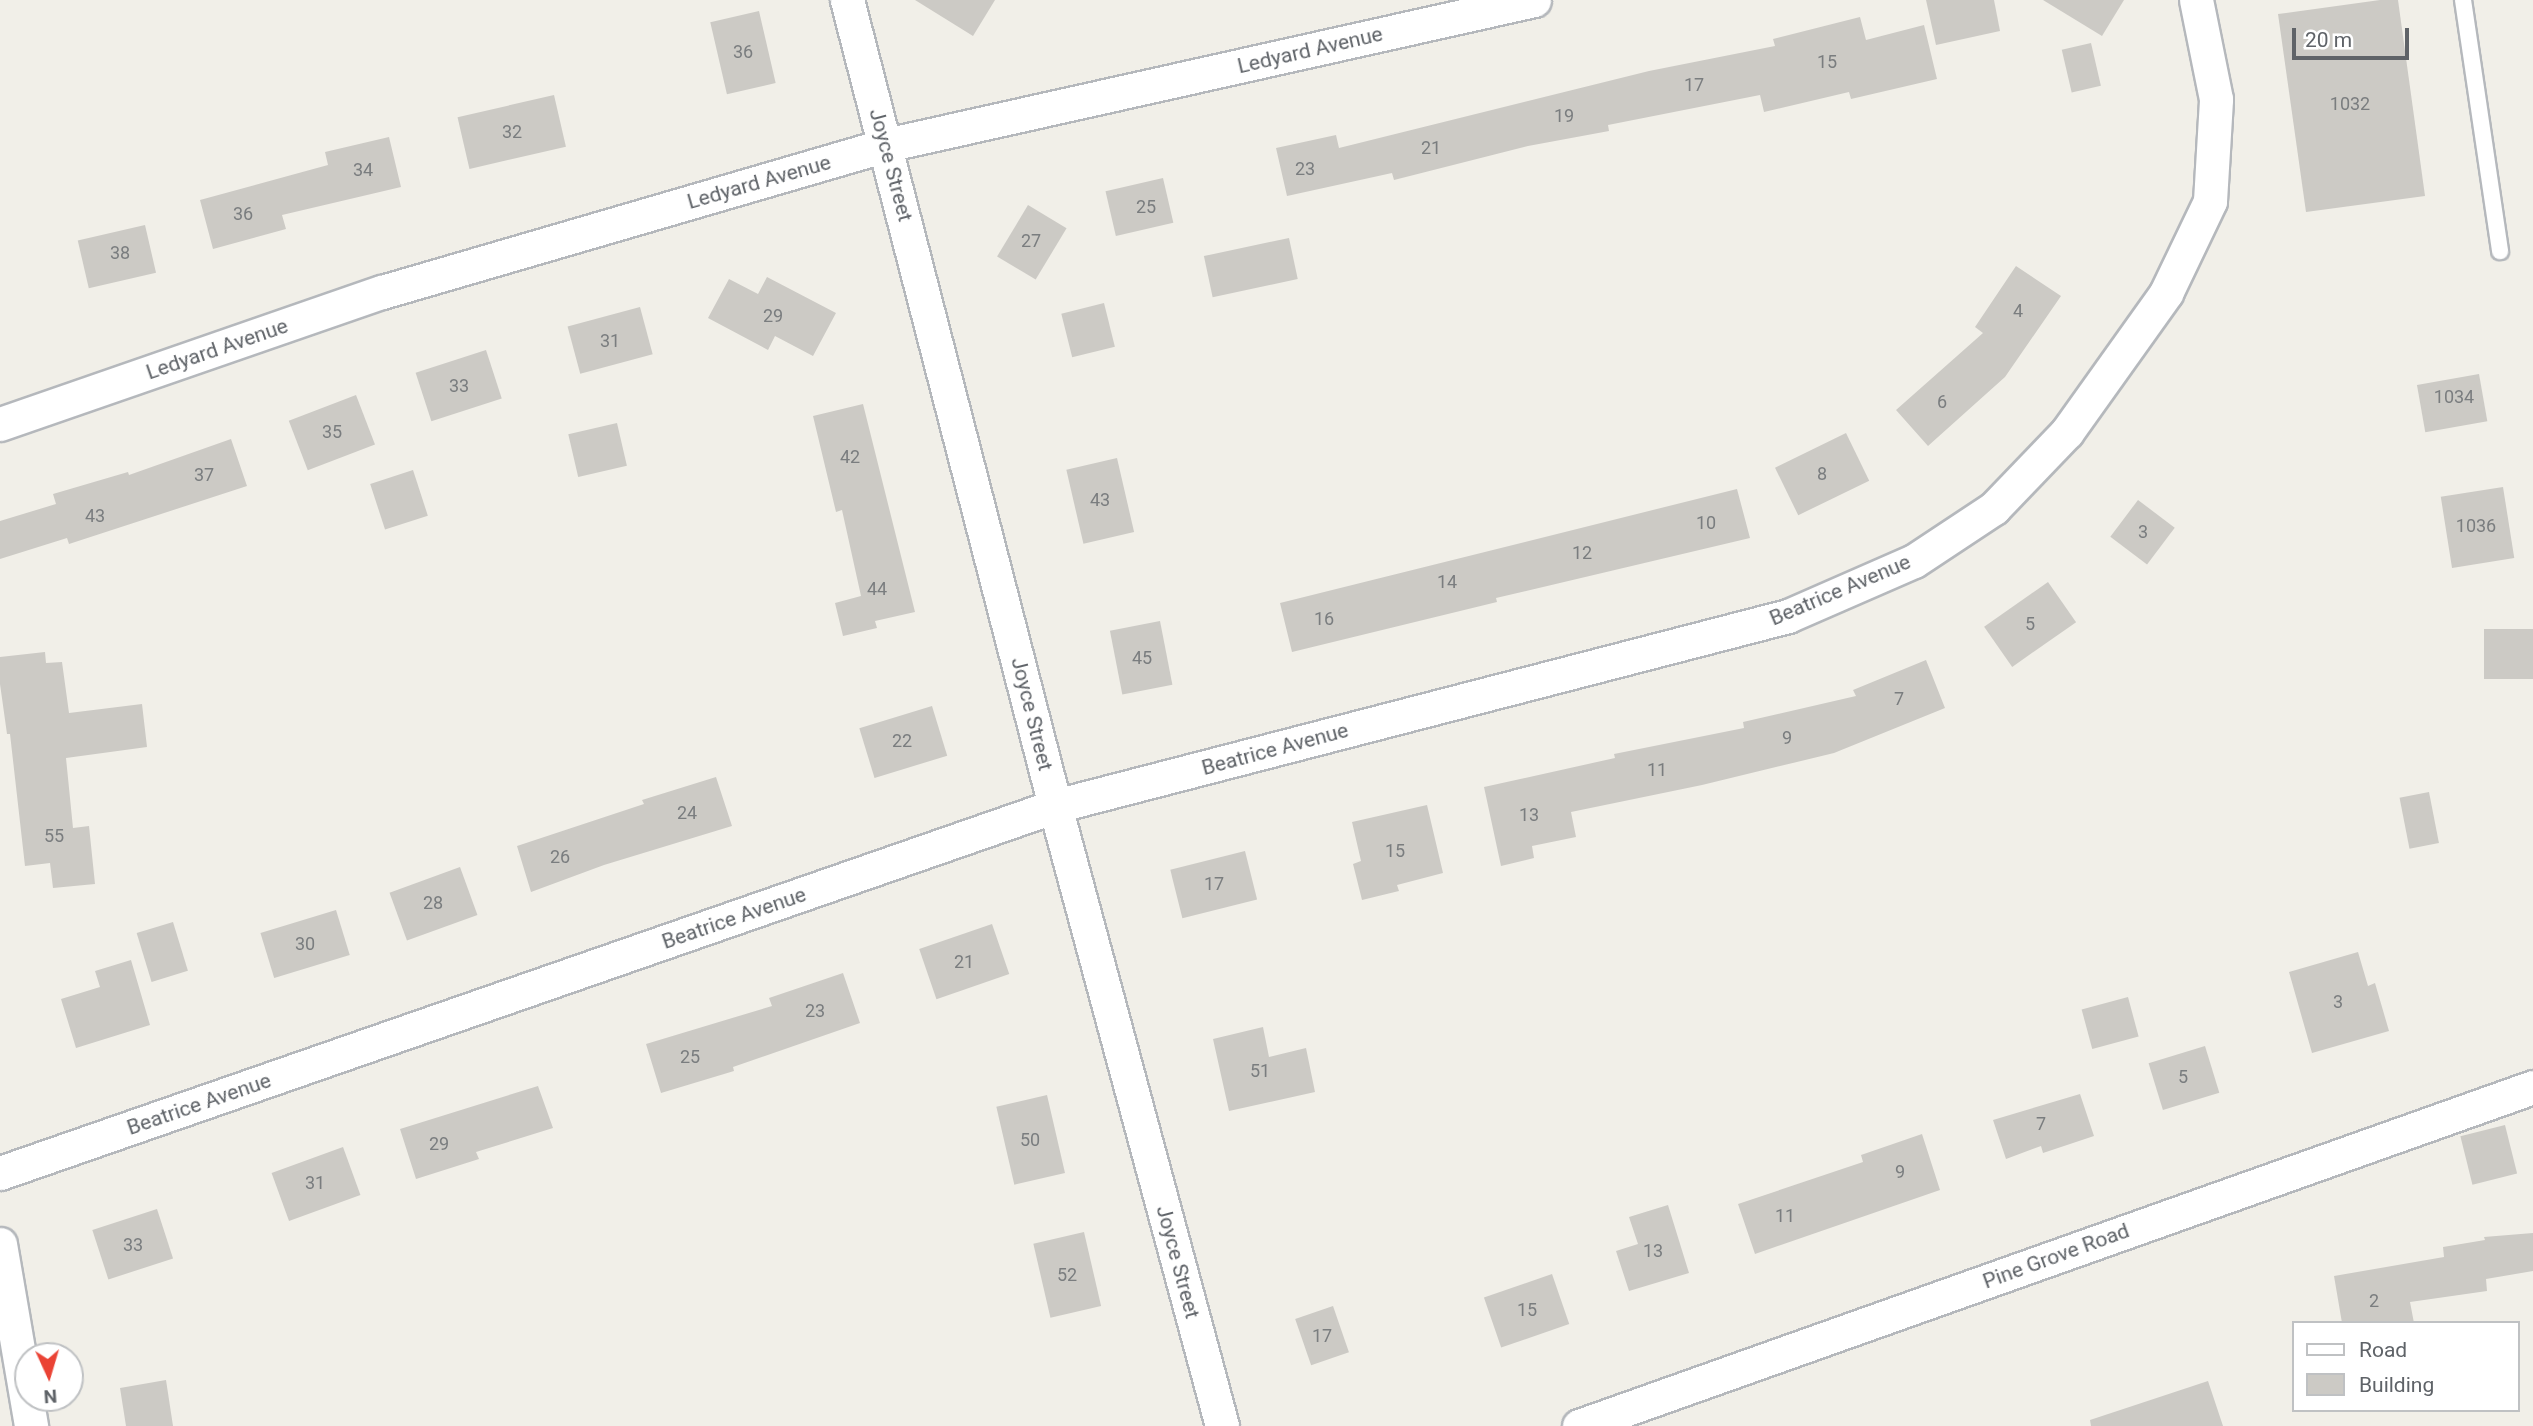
<!DOCTYPE html>
<style>
body{margin:0}
#map{position:relative;width:2533px;height:1426px;overflow:hidden;background:#f1efe8;font-family:Roboto,sans-serif}
div>[style]{position:absolute}
.building>*{inset:0;background:#cccac5;transform-origin:0 0}
.roads{filter:drop-shadow(2px 0 #b5b8bc) drop-shadow(-2px 0 #b5b8bc) drop-shadow(0 2px #b5b8bc) drop-shadow(0 -2px #b5b8bc)}
.service>*{height:16px;margin:-8px;padding:0 8px;transform-origin:8px;border-radius:8px;background:#fff}
.minor>*{height:33px;margin:-16.5px;padding:0 16.5px;transform-origin:16.5px;border-radius:16.5px;background:#fff}
span{translate:-50% -50%;white-space:nowrap;text-align:center;line-height:1.15;-webkit-text-stroke:5px #fff;paint-order:stroke}
.number-label{font-size:18px;color:#7a7d7f}
.number-label span{-webkit-text-stroke-width:0}
.street-label{font-size:21px;color:#5f6368}
.legend{position:absolute;left:2292px;top:1321px;width:228px;height:91px;box-sizing:border-box;background:#fff;border:2px solid #bfc1c3;margin:0;padding:9px 12px;list-style:none;font-size:21px;color:#5f6368}
.legend li{display:flex;align-items:center;gap:14px;height:35px}
.legend b{width:35px;border:2px solid #bfc1c3}
.north{position:absolute;left:14px;top:1342px;width:70px;height:70px;box-sizing:border-box;background:#fff;border:2px solid #bfc1c3;border-radius:50%;rotate:176deg;font-size:19px;font-weight:700;line-height:28px;text-align:center;color:#5f6368}
.north::after{content:'';display:block;margin:auto;width:24px;height:32px;background:#ea4335;clip-path:polygon(50% 0,100% 100%,50% 72%,0 100%)}
.scale{position:absolute;left:2292px;top:28px;width:117px;height:32px;box-sizing:border-box;border:4px solid #5f6368;border-top:0;padding-left:9px;font-size:21px;line-height:24px;white-space:nowrap;color:#5f6368;-webkit-text-stroke:5px #fff;paint-order:stroke}
</style>
<div id="map">
<div class="building">
<i style="clip-path:polygon(915px 0,995px 0,973px 36px)"></i>
<i style="clip-path:polygon(1926px 0,1994px 0,2000px 31px,1936px 45px)"></i>
<i style="clip-path:polygon(2043px 0,2124px 0,2102px 36px)"></i>
<i style="clip-path:polygon(2380px 0,2398px 0,2425px 196px,2306px 212px,2278px 14px)"></i>
<i style="left:759px;top:11px;width:74px;height:50px;rotate:77deg"></i>
<i style="clip-path:polygon(1860px 17px,1866px 40px,1924px 25px,1937px 79px,1851px 99px,1849px 92px,1764px 112px,1760px 95px,1608px 125px,1609px 131px,1528px 146px,1394px 180px,1392px 173px,1287px 196px,1276px 148px,1336px 135px,1339px 148px,1649px 71px,1775px 46px,1773px 39px)"></i>
<i style="left:2091px;top:43px;width:44px;height:30px;rotate:77deg"></i>
<i style="left:554px;top:95px;width:53px;height:99px;rotate:77deg"></i>
<i style="clip-path:polygon(389px 137px,401px 187px,282px 215px,286px 229px,213px 249px,200px 200px,328px 165px,325px 152px)"></i>
<i style="left:1163px;top:178px;width:46px;height:59px;rotate:77deg"></i>
<i style="left:1028px;top:205px;width:45px;height:60px;rotate:31deg"></i>
<i style="left:145px;top:225px;width:49px;height:69px;rotate:77deg"></i>
<i style="left:1289px;top:238px;width:42px;height:87px;rotate:78deg"></i>
<i style="clip-path:polygon(2016px 266px,2061px 296px,2005px 377px,1928px 446px,1896px 410px,1983px 333px,1975px 327px)"></i>
<i style="clip-path:polygon(767px 277px,836px 313px,813px 356px,775px 336px,768px 350px,708px 318px,729px 279px,758px 294px)"></i>
<i style="left:1104px;top:303px;width:45px;height:44px;rotate:76deg"></i>
<i style="left:640px;top:307px;width:49px;height:75px;rotate:75deg"></i>
<i style="left:486px;top:350px;width:51px;height:74px;rotate:72deg"></i>
<i style="left:2479px;top:374px;width:48px;height:63px;rotate:80deg"></i>
<i style="left:356px;top:395px;width:53px;height:72px;rotate:69deg"></i>
<i style="clip-path:polygon(863px 404px,915px 612px,875px 621px,877px 628px,843px 636px,835px 603px,861px 596px,842px 510px,836px 512px,813px 416px)"></i>
<i style="left:617px;top:423px;width:44px;height:50px;rotate:77deg"></i>
<i style="left:1846px;top:433px;width:53px;height:79px;rotate:64deg"></i>
<i style="clip-path:polygon(231px 439px,247px 486px,69px 544px,67px 538px,0 559px,0 521px,56px 504px,53px 494px,128px 472px,129px 475px)"></i>
<i style="left:1117px;top:458px;width:76px;height:52px;rotate:77deg"></i>
<i style="left:413px;top:470px;width:48px;height:45px;rotate:72deg"></i>
<i style="left:2503px;top:487px;width:72px;height:63px;rotate:81deg"></i>
<i style="clip-path:polygon(1737px 489px,1750px 538px,1496px 598px,1497px 602px,1292px 652px,1280px 603px)"></i>
<i style="left:2138px;top:500px;width:46px;height:46px;rotate:37deg"></i>
<i style="left:2048px;top:582px;width:49px;height:78px;rotate:55deg"></i>
<i style="left:1160px;top:621px;width:65px;height:51px;rotate:79deg"></i>
<i style="left:2533px;top:629px;width:50px;height:49px;rotate:90deg"></i>
<i style="clip-path:polygon(45px 652px,46px 663px,62px 662px,69px 713px,142px 704px,147px 747px,66px 758px,73px 828px,89px 826px,95px 884px,53px 888px,50px 863px,25px 866px,10px 734px,7px 734px,0 684px,0 657px)"></i>
<i style="clip-path:polygon(1926px 660px,1945px 708px,1834px 753px,1702px 785px,1571px 812px,1576px 837px,1532px 846px,1534px 858px,1501px 866px,1484px 787px,1615px 758px,1614px 754px,1744px 728px,1743px 722px,1856px 696px,1853px 690px)"></i>
<i style="left:932px;top:706px;width:52px;height:76px;rotate:73deg"></i>
<i style="clip-path:polygon(716px 777px,732px 826px,604px 865px,531px 892px,517px 846px,644px 804px,642px 800px)"></i>
<i style="left:2429px;top:792px;width:52px;height:30px;rotate:79deg"></i>
<i style="clip-path:polygon(1427px 805px,1443px 873px,1397px 885px,1399px 891px,1362px 900px,1353px 864px,1361px 861px,1352px 822px)"></i>
<i style="left:1245px;top:851px;width:50px;height:77px;rotate:76deg"></i>
<i style="left:460px;top:867px;width:51px;height:75px;rotate:70deg"></i>
<i style="left:336px;top:910px;width:47px;height:79px;rotate:73deg"></i>
<i style="left:173px;top:922px;width:51px;height:38px;rotate:73deg"></i>
<i style="left:992px;top:924px;width:53px;height:77px;rotate:71deg"></i>
<i style="clip-path:polygon(2358px 952px,2368px 986px,2375px 983px,2389px 1031px,2312px 1053px,2289px 972px)"></i>
<i style="clip-path:polygon(131px 960px,150px 1025px,76px 1048px,61px 999px,100px 987px,95px 971px)"></i>
<i style="clip-path:polygon(843px 973px,860px 1023px,733px 1067px,734px 1071px,661px 1093px,646px 1044px,772px 1006px,769px 998px)"></i>
<i style="left:2128px;top:997px;width:41px;height:48px;rotate:75deg"></i>
<i style="clip-path:polygon(1263px 1027px,1269px 1057px,1306px 1048px,1315px 1092px,1229px 1111px,1213px 1039px)"></i>
<i style="left:2205px;top:1046px;width:49px;height:59px;rotate:73deg"></i>
<i style="clip-path:polygon(538px 1086px,553px 1128px,476px 1152px,479px 1159px,416px 1179px,400px 1129px)"></i>
<i style="clip-path:polygon(2080px 1094px,2094px 1136px,2043px 1153px,2041px 1146px,2006px 1159px,1993px 1120px)"></i>
<i style="left:1047px;top:1095px;width:80px;height:52px;rotate:77deg"></i>
<i style="left:2505px;top:1125px;width:50px;height:46px;rotate:76deg"></i>
<i style="clip-path:polygon(1922px 1134px,1940px 1190px,1755px 1254px,1738px 1204px,1863px 1162px,1861px 1155px)"></i>
<i style="left:343px;top:1147px;width:51px;height:76px;rotate:70deg"></i>
<i style="clip-path:polygon(1668px 1205px,1689px 1273px,1629px 1291px,1616px 1251px,1638px 1244px,1629px 1217px)"></i>
<i style="left:157px;top:1209px;width:52px;height:68px;rotate:72deg"></i>
<i style="left:1084px;top:1232px;width:76px;height:52px;rotate:77deg"></i>
<i style="clip-path:polygon(2533px 1233px,2533px 1271px,2486px 1279px,2487px 1291px,2410px 1302px,2414px 1323px,2342px 1323px,2334px 1276px,2444px 1257px,2443px 1247px,2485px 1240px,2484px 1237px)"></i>
<i style="left:1552px;top:1274px;width:53px;height:72px;rotate:71deg"></i>
<i style="left:1333px;top:1306px;width:49px;height:40px;rotate:71deg"></i>
<i style="clip-path:polygon(166px 1380px,173px 1426px,126px 1426px,120px 1388px)"></i>
<i style="clip-path:polygon(2208px 1381px,2223px 1426px,2091px 1426px,2090px 1420px)"></i>
</div>
<div class="roads">
<div class="service">
<i style="left:2463px;top:0;width:254px;rotate:81.6deg"></i>
</div>
<div class="minor">
<i style="left:847px;top:0;width:832px;rotate:75.53deg"></i>
<i style="left:1055px;top:806px;width:642px;rotate:74.92deg"></i>
<i style="left:0;top:424px;width:404px;rotate:-19.1deg"></i>
<i style="left:382px;top:292px;width:525px;rotate:-16.26deg"></i>
<i style="left:886px;top:145px;width:664px;rotate:-12.61deg"></i>
<i style="left:0;top:1173px;width:1117px;rotate:-19.18deg"></i>
<i style="left:1055px;top:806px;width:757px;rotate:-14.53deg"></i>
<i style="left:1788px;top:616px;width:137px;rotate:-23.6deg"></i>
<i style="left:1914px;top:561px;width:96px;rotate:-33.5deg"></i>
<i style="left:1994px;top:508px;width:105px;rotate:-46.2deg"></i>
<i style="left:2067px;top:432px;width:171px;rotate:-54.5deg"></i>
<i style="left:2166px;top:293px;width:102px;rotate:-64.4deg"></i>
<i style="left:2210px;top:201px;width:102px;rotate:-86.6deg"></i>
<i style="left:2216px;top:99px;width:101px;rotate:-101.4deg"></i>
<i style="left:0;top:1244px;width:185px;rotate:80.3deg"></i>
<i style="left:1579px;top:1426px;width:1012px;rotate:-19.56deg"></i>
</div>
</div>
<div class="number-label">
<span style="left:743px;top:52px">36</span>
<span style="left:1827px;top:62px">15</span>
<span style="left:1694px;top:85px">17</span>
<span style="left:2350px;top:104px">1032</span>
<span style="left:1564px;top:116px">19</span>
<span style="left:512px;top:132px">32</span>
<span style="left:1431px;top:148px">21</span>
<span style="left:1305px;top:169px">23</span>
<span style="left:363px;top:170px">34</span>
<span style="left:1146px;top:207px">25</span>
<span style="left:243px;top:214px">36</span>
<span style="left:1031px;top:241px">27</span>
<span style="left:120px;top:253px">38</span>
<span style="left:2018px;top:311px">4</span>
<span style="left:773px;top:316px">29</span>
<span style="left:610px;top:341px">31</span>
<span style="left:459px;top:386px">33</span>
<span style="left:2454px;top:397px">1034</span>
<span style="left:1942px;top:402px">6</span>
<span style="left:332px;top:432px">35</span>
<span style="left:850px;top:457px">42</span>
<span style="left:1822px;top:474px">8</span>
<span style="left:204px;top:475px">37</span>
<span style="left:1100px;top:500px">43</span>
<span style="left:95px;top:516px">43</span>
<span style="left:1706px;top:523px">10</span>
<span style="left:2476px;top:526px">1036</span>
<span style="left:2143px;top:532px">3</span>
<span style="left:1582px;top:553px">12</span>
<span style="left:1447px;top:582px">14</span>
<span style="left:877px;top:589px">44</span>
<span style="left:1324px;top:619px">16</span>
<span style="left:2030px;top:624px">5</span>
<span style="left:1142px;top:658px">45</span>
<span style="left:1899px;top:699px">7</span>
<span style="left:1787px;top:738px">9</span>
<span style="left:902px;top:741px">22</span>
<span style="left:1657px;top:770px">11</span>
<span style="left:687px;top:813px">24</span>
<span style="left:1529px;top:815px">13</span>
<span style="left:54px;top:836px">55</span>
<span style="left:1395px;top:851px">15</span>
<span style="left:560px;top:857px">26</span>
<span style="left:1214px;top:884px">17</span>
<span style="left:433px;top:903px">28</span>
<span style="left:305px;top:944px">30</span>
<span style="left:964px;top:962px">21</span>
<span style="left:2338px;top:1002px">3</span>
<span style="left:815px;top:1011px">23</span>
<span style="left:690px;top:1057px">25</span>
<span style="left:1260px;top:1071px">51</span>
<span style="left:2183px;top:1077px">5</span>
<span style="left:2041px;top:1124px">7</span>
<span style="left:1030px;top:1140px">50</span>
<span style="left:439px;top:1144px">29</span>
<span style="left:1900px;top:1172px">9</span>
<span style="left:315px;top:1183px">31</span>
<span style="left:1785px;top:1216px">11</span>
<span style="left:133px;top:1245px">33</span>
<span style="left:1653px;top:1251px">13</span>
<span style="left:1067px;top:1275px">52</span>
<span style="left:2374px;top:1301px">2</span>
<span style="left:1527px;top:1310px">15</span>
<span style="left:1322px;top:1336px">17</span>
</div>
<div class="street-label">
<span style="left:1310px;top:50px;rotate:-13deg">Ledyard Avenue</span>
<span style="left:891px;top:165px;rotate:75deg">Joyce Street</span>
<span style="left:759px;top:182px;rotate:-16deg">Ledyard Avenue</span>
<span style="left:217px;top:349px;rotate:-19deg">Ledyard Avenue</span>
<span style="left:1840px;top:590px;rotate:-23deg">Beatrice Avenue</span>
<span style="left:1032px;top:714px;rotate:76deg">Joyce Street</span>
<span style="left:1275px;top:749px;rotate:-15deg">Beatrice Avenue</span>
<span style="left:734px;top:918px;rotate:-19deg">Beatrice Avenue</span>
<span style="left:199px;top:1104px;rotate:-19deg">Beatrice Avenue</span>
<span style="left:2056px;top:1256px;rotate:-20deg">Pine Grove Road</span>
<span style="left:1178px;top:1262px;rotate:75deg">Joyce Street</span>
</div>
<ul class="legend">
<li><b style="height:9px;background:#fff"></b>Road</li>
<li><b style="height:19px;background:#cccac5"></b>Building</li>
</ul>
<div class="north">N</div>
<div class="scale">20 m</div>
</div>
